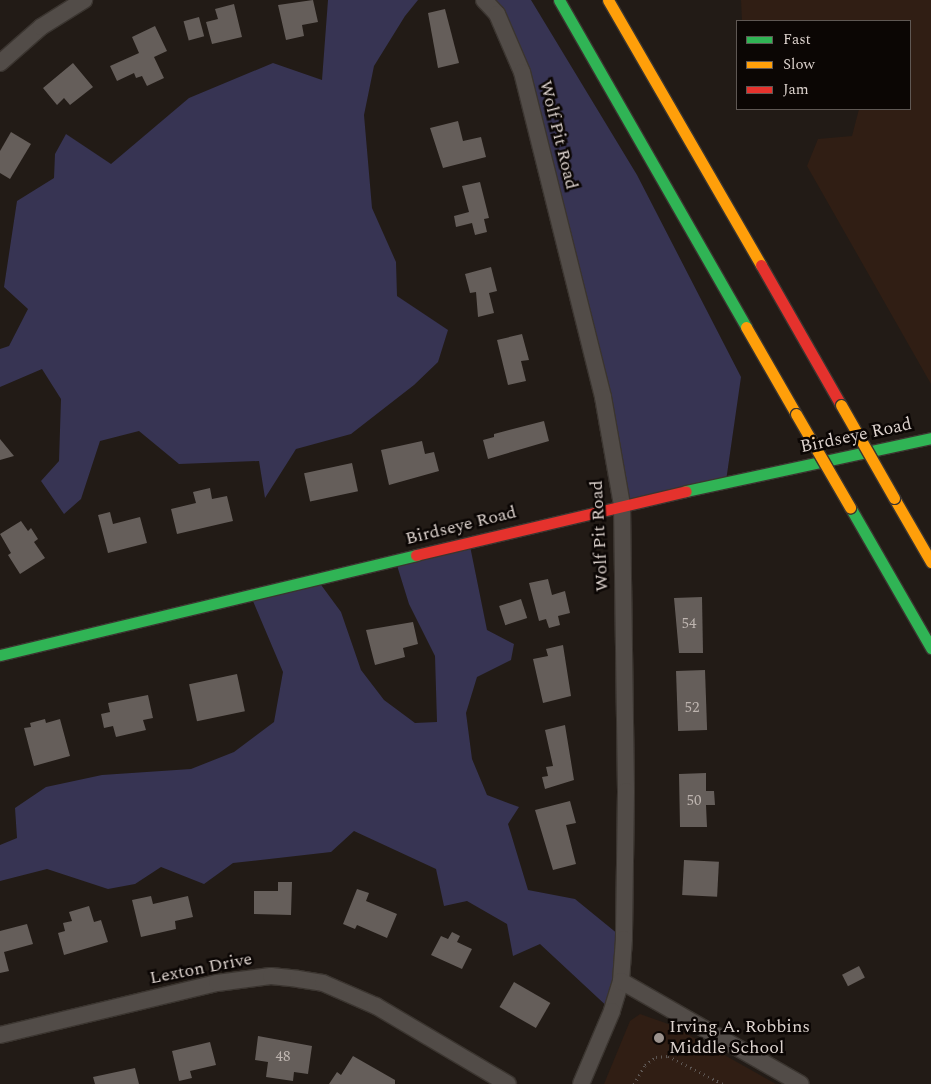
<!DOCTYPE html>
<style>
body{margin:0}
#map{position:relative;width:931px;height:1084px;overflow:hidden;background:#221b16;font-family:Spectral,serif}
div>[style]{position:absolute}
.built>*{inset:0;background:#301e14}
.green>*{inset:0;background:#373453}
.building>*{inset:0;background:#655e5a;transform-origin:0 0}
.path>*{height:3px;margin-top:-1.5px;transform-origin:0;background:repeating-linear-gradient(90deg,#5d5653 0 1px,transparent 0 5px)}
.roads{filter:drop-shadow(1px 0 #3b3530) drop-shadow(-1px 0 #3b3530) drop-shadow(0 1px #3b3530) drop-shadow(0 -1px #3b3530)}
.street>*{height:16px;margin:-8px;padding:0 8px;transform-origin:8px;border-radius:8px;background:#524c48}
.fast>*{height:11px;margin:-5.5px;padding:0 5.5px;transform-origin:5.5px;border-radius:5.5px;background:#30b455}
.slow>*{height:11px;margin:-5.5px;padding:0 5.5px;transform-origin:5.5px;border-radius:5.5px;background:#ff9f0a}
.jam>*{height:11px;margin:-5.5px;padding:0 5.5px;transform-origin:5.5px;border-radius:5.5px;background:#e5322d}
.bridges{filter:drop-shadow(1px 0 #3b3530) drop-shadow(-1px 0 #3b3530) drop-shadow(0 1px #3b3530) drop-shadow(0 -1px #3b3530)}
.slow-bridge>*{height:11px;margin:-5.5px;padding:0 5.5px;transform-origin:5.5px;border-radius:5.5px;background:#ff9f0a}
.dots>*{width:14px;height:14px;translate:-50% -50%;box-sizing:border-box;border:2px solid #0b0604;border-radius:50%}
span{translate:-50% -50%;white-space:nowrap;text-align:center;line-height:1.15;-webkit-text-stroke:5px #0b0604;paint-order:stroke}
.number-label{font-size:15px;color:#beb5b0}
.number-label span{-webkit-text-stroke-width:0}
.street-label{font-size:18px;color:#dcd2cd}
.poi-label{font-size:18px;color:#dcd2cd}
.left{translate:0 -50%;text-align:left}
.legend{position:absolute;left:736px;top:20px;width:175px;height:90px;box-sizing:border-box;background:#0b0604;border:1px solid #5f5854;margin:0;padding:6px 9px;list-style:none;font-size:15px;color:#dcd2cd}
.legend li{display:flex;align-items:center;gap:10px;height:25px}
.legend b{width:25px;border:1px solid #5f5854}
</style>
<div id="map">
<div class="built">
<i style="clip-path:polygon(741px 0,931px 0,931px 384px,807px 166px,818px 139px,852px 136px,859px 109px,910px 109px,910px 21px,742px 21px)"></i>
<i style="clip-path:polygon(640px 1014px,671px 1025px,776px 1084px,604px 1084px,630px 1021px)"></i>
</div>
<div class="green">
<i style="clip-path:polygon(328px 0,418px 0,405px 16px,374px 66px,364px 115px,372px 208px,396px 262px,397px 296px,448px 330px,438px 362px,414px 385px,351px 434px,296px 449px,265px 498px,259px 461px,179px 464px,139px 431px,100px 441px,81px 499px,64px 514px,41px 481px,59px 461px,61px 399px,42px 369px,0 387px,0 349px,9px 346px,28px 309px,4px 287px,17px 201px,54px 178px,55px 154px,66px 134px,111px 164px,189px 98px,273px 63px,322px 80px)"></i>
<i style="clip-path:polygon(484px 0,531px 0,637px 175px,741px 377px,726px 481px,622px 505px,522px 72px)"></i>
<i style="clip-path:polygon(469px 541px,487px 630px,514px 644px,511px 660px,477px 677px,466px 713px,472px 759px,487px 795px,519px 807px,508px 824px,528px 890px,575px 899px,624px 939px,612px 1011px,540px 944px,513px 956px,507px 924px,467px 901px,444px 906px,436px 869px,354px 831px,331px 852px,233px 863px,204px 884px,161px 867px,135px 884px,108px 889px,47px 869px,0 881px,0 845px,17px 838px,15px 808px,46px 787px,102px 775px,191px 769px,234px 752px,274px 722px,283px 672px,250px 594px,316px 578px,341px 612px,361px 670px,384px 700px,415px 723px,437px 722px,435px 656px,409px 604px,395px 559px)"></i>
</div>
<div class="building">
<i style="clip-path:polygon(313px 0,318px 22px,302px 25px,304px 36px,286px 40px,278px 5px)"></i>
<i style="clip-path:polygon(234px 4px,242px 37px,212px 44px,206px 22px,218px 19px,215px 9px)"></i>
<i style="clip-path:polygon(445px 9px,459px 63px,438px 68px,428px 13px)"></i>
<i style="left:199px;top:17px;width:20px;height:16px;rotate:75deg"></i>
<i style="clip-path:polygon(155px 26px,167px 51px,154px 57px,164px 78px,147px 86px,142px 76px,136px 78px,134px 73px,117px 81px,110px 66px,139px 53px,132px 37px)"></i>
<i style="clip-path:polygon(73px 63px,93px 87px,70px 105px,64px 98px,57px 105px,43px 88px)"></i>
<i style="clip-path:polygon(458px 121px,463px 141px,481px 137px,486px 157px,443px 168px,430px 128px)"></i>
<i style="clip-path:polygon(11px 132px,31px 144px,10px 179px,0 173px,0 151px)"></i>
<i style="clip-path:polygon(480px 182px,489px 218px,484px 219px,487px 232px,475px 235px,472px 223px,456px 227px,454px 216px,469px 212px,462px 186px)"></i>
<i style="clip-path:polygon(491px 267px,497px 291px,489px 293px,494px 313px,478px 317px,476px 292px,470px 293px,465px 274px)"></i>
<i style="clip-path:polygon(522px 334px,529px 360px,521px 361px,526px 381px,508px 385px,497px 340px)"></i>
<i style="clip-path:polygon(544px 421px,549px 441px,488px 459px,483px 440px,494px 437px,494px 434px)"></i>
<i style="clip-path:polygon(0 439px,14px 456px,0 460px)"></i>
<i style="clip-path:polygon(422px 441px,425px 454px,434px 452px,439px 471px,389px 485px,381px 450px)"></i>
<i style="left:352px;top:463px;width:29px;height:49px;rotate:78deg"></i>
<i style="clip-path:polygon(210px 488px,212px 499px,227px 496px,233px 521px,177px 534px,171px 509px,196px 503px,193px 492px)"></i>
<i style="clip-path:polygon(110px 512px,113px 524px,140px 517px,147px 543px,108px 553px,98px 515px)"></i>
<i style="clip-path:polygon(21px 521px,28px 531px,31px 528px,38px 539px,34px 542px,45px 558px,20px 574px,8px 555px,11px 553px,0 534px)"></i>
<i style="clip-path:polygon(548px 579px,552px 595px,565px 591px,570px 613px,558px 616px,560px 625px,549px 628px,546px 619px,539px 621px,529px 583px)"></i>
<i style="clip-path:polygon(702px 597px,703px 653px,679px 653px,674px 598px)"></i>
<i style="left:521px;top:599px;width:20px;height:23px;rotate:72deg"></i>
<i style="clip-path:polygon(413px 622px,418px 644px,403px 648px,405px 657px,375px 665px,366px 630px)"></i>
<i style="clip-path:polygon(563px 645px,571px 696px,543px 703px,533px 659px,548px 656px,546px 649px)"></i>
<i style="left:705px;top:670px;width:60px;height:29px;rotate:88deg"></i>
<i style="left:237px;top:674px;width:38px;height:49px;rotate:78deg"></i>
<i style="clip-path:polygon(148px 695px,153px 718px,143px 720px,146px 730px,116px 737px,113px 726px,104px 728px,101px 714px,110px 712px,108px 703px)"></i>
<i style="clip-path:polygon(45px 719px,46px 723px,60px 719px,70px 756px,34px 766px,24px 728px,31px 727px,30px 723px)"></i>
<i style="clip-path:polygon(565px 725px,574px 780px,545px 789px,542px 777px,548px 776px,546px 767px,553px 766px,545px 730px)"></i>
<i style="clip-path:polygon(706px 773px,706px 791px,714px 791px,715px 805px,706px 805px,707px 827px,680px 827px,679px 774px)"></i>
<i style="clip-path:polygon(570px 801px,576px 823px,566px 825px,576px 864px,553px 870px,535px 810px)"></i>
<i style="left:684px;top:860px;width:35px;height:35px;rotate:3deg"></i>
<i style="clip-path:polygon(278px 882px,292px 882px,291px 915px,254px 914px,254px 891px,278px 891px)"></i>
<i style="clip-path:polygon(357px 889px,369px 893px,366px 901px,397px 914px,387px 938px,357px 925px,355px 929px,343px 924px)"></i>
<i style="clip-path:polygon(151px 896px,153px 904px,188px 896px,193px 917px,175px 921px,176px 929px,141px 937px,132px 900px)"></i>
<i style="clip-path:polygon(89px 906px,94px 922px,101px 920px,108px 942px,64px 955px,58px 933px,65px 931px,63px 923px,72px 921px,69px 912px)"></i>
<i style="clip-path:polygon(27px 924px,33px 944px,4px 952px,9px 971px,0 973px,0 931px)"></i>
<i style="clip-path:polygon(452px 932px,460px 936px,457px 942px,472px 949px,462px 969px,431px 955px,441px 936px,448px 939px)"></i>
<i style="left:859px;top:966px;width:13px;height:19px;rotate:63deg"></i>
<i style="left:514px;top:982px;width:42px;height:29px;rotate:30deg"></i>
<i style="clip-path:polygon(258px 1036px,312px 1046px,308px 1074px,294px 1072px,293px 1081px,266px 1077px,268px 1062px,255px 1060px)"></i>
<i style="clip-path:polygon(210px 1042px,216px 1065px,190px 1071px,192px 1078px,179px 1081px,172px 1051px)"></i>
<i style="clip-path:polygon(353px 1056px,395px 1080px,395px 1084px,329px 1084px,337px 1072px,341px 1075px)"></i>
<i style="clip-path:polygon(135px 1068px,139px 1084px,95px 1084px,93px 1077px)"></i>
</div>
<div class="path">
<i style="left:634px;top:1084px;width:22px;rotate:-60deg"></i>
<i style="left:645px;top:1065px;width:14px;rotate:-36deg"></i>
<i style="left:656px;top:1057px;width:12px;rotate:-5deg"></i>
<i style="left:668px;top:1056px;width:62px;rotate:27deg"></i>
</div>
<div class="roads">
<div class="street">
<i style="left:484px;top:0;width:19px;rotate:47deg"></i>
<i style="left:497px;top:14px;width:63px;rotate:66.7deg"></i>
<i style="left:522px;top:72px;width:335px;rotate:76deg"></i>
<i style="left:603px;top:397px;width:110px;rotate:80deg"></i>
<i style="left:622px;top:505px;width:286px;rotate:89.2deg"></i>
<i style="left:626px;top:791px;width:148px;rotate:90.8deg"></i>
<i style="left:624px;top:939px;width:42px;rotate:94.1deg"></i>
<i style="left:621px;top:981px;width:31px;rotate:107deg"></i>
<i style="left:612px;top:1011px;width:79px;rotate:113deg"></i>
<i style="left:0;top:63px;width:55px;rotate:-41.3deg"></i>
<i style="left:41px;top:27px;width:51px;rotate:-32.1deg"></i>
<i style="left:621px;top:981px;width:207px;rotate:29.8deg"></i>
<i style="left:0;top:1035px;width:223px;rotate:-13.5deg"></i>
<i style="left:217px;top:983px;width:54px;rotate:-7.4deg"></i>
<i style="left:271px;top:976px;width:27px;rotate:6deg"></i>
<i style="left:298px;top:979px;width:25px;rotate:9deg"></i>
<i style="left:323px;top:983px;width:58px;rotate:23.5deg"></i>
<i style="left:376px;top:1006px;width:153px;rotate:30.6deg"></i>
</div>
<div class="fast">
<i style="left:559px;top:0;width:377px;rotate:60.2deg"></i>
<i style="left:686px;top:491px;width:251px;rotate:-12.2deg"></i>
<i style="left:850px;top:507px;width:163px;rotate:60.1deg"></i>
<i style="left:0;top:655px;width:428px;rotate:-13.5deg"></i>
</div>
<div class="slow">
<i style="left:608px;top:0;width:306px;rotate:60deg"></i>
<i style="left:746px;top:327px;width:100px;rotate:60.1deg"></i>
<i style="left:894px;top:498px;width:74px;rotate:60deg"></i>
</div>
<div class="jam">
<i style="left:761px;top:265px;width:161px;rotate:60.3deg"></i>
<i style="left:416px;top:555px;width:277px;rotate:-13.3deg"></i>
</div>
</div>
<div class="bridges">
<div class="slow-bridge">
<i style="left:841px;top:405px;width:107px;rotate:60.3deg"></i>
<i style="left:796px;top:414px;width:108px;rotate:59.9deg"></i>
</div>
</div>
<div class="dots">
<i style="left:659px;top:1038px;background:#9b928d"></i>
</div>
<div class="number-label">
<span style="left:689px;top:624px">54</span>
<span style="left:692px;top:708px">52</span>
<span style="left:694px;top:801px">50</span>
<span style="left:283px;top:1057px">48</span>
</div>
<div class="street-label">
<span style="left:558px;top:135px;rotate:76deg">Wolf Pit Road</span>
<span style="left:856px;top:436px;rotate:-12deg">Birdseye Road</span>
<span style="left:461px;top:526px;rotate:-14deg">Birdseye Road</span>
<span style="left:600px;top:536px;rotate:-93deg">Wolf Pit Road</span>
<span style="left:201px;top:969px;rotate:-11deg">Lexton Drive</span>
</div>
<div class="poi-label">
<span class="left" style="left:669px;top:1038px">Irving A. Robbins<br>Middle School</span>
</div>
<ul class="legend">
<li><b style="height:6px;background:#30b455"></b>Fast</li>
<li><b style="height:6px;background:#ff9f0a"></b>Slow</li>
<li><b style="height:6px;background:#e5322d"></b>Jam</li>
</ul>
</div>
